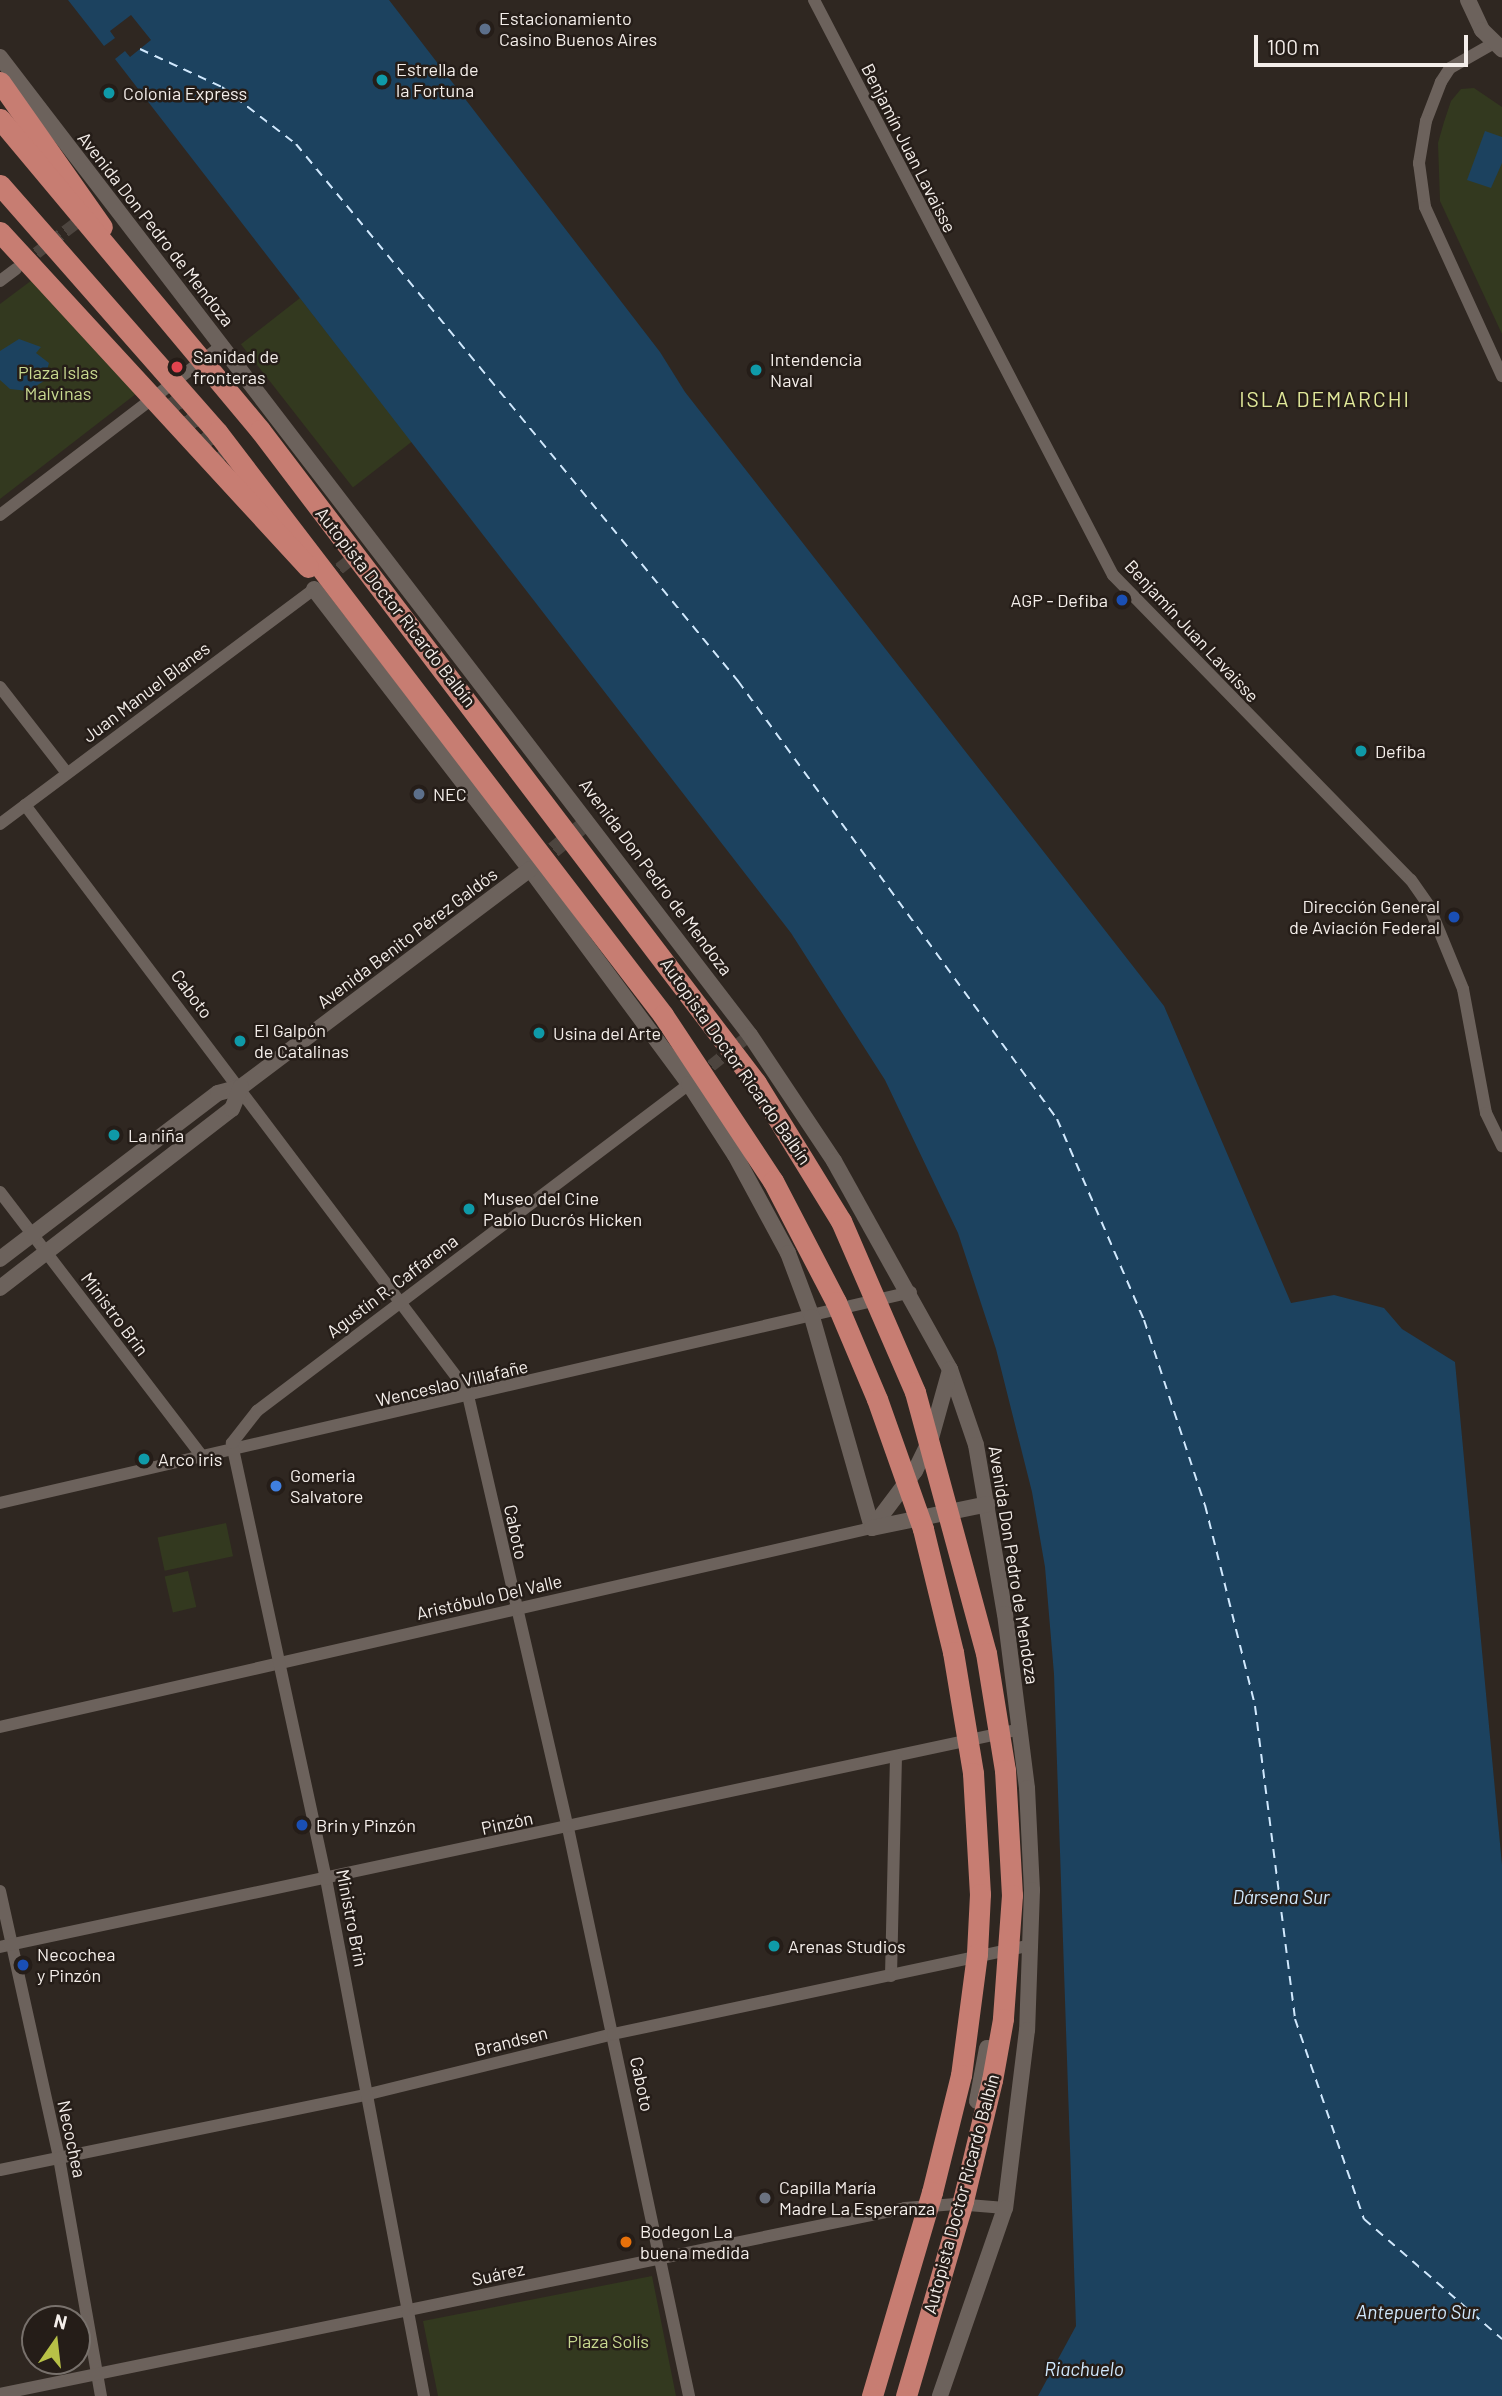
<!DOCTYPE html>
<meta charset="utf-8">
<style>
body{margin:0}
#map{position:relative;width:1502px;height:2396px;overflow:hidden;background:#2f2721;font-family:Barlow,sans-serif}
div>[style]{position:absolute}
.green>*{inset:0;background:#33391f;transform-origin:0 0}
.water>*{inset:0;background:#1c425f}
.ferry>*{height:2px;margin-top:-1px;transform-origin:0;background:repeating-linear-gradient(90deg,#d0e8fd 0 9px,transparent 0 16px)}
.minor-tunnel>*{height:12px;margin-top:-6px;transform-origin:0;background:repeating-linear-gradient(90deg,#4d453f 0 12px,transparent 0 18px)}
.secondary-tunnel>*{height:16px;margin-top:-8px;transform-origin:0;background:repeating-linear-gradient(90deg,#4d453f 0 16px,transparent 0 24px)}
.minor>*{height:12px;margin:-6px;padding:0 6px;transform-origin:6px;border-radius:6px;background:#6c625c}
.secondary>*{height:16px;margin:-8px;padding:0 8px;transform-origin:8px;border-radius:8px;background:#6c625c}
.motorway>*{height:21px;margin:-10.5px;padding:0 10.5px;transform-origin:10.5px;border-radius:10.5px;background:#c77d72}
.dots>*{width:19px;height:19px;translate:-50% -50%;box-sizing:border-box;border:4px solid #251d18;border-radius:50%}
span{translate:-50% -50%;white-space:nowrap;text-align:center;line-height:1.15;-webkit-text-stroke:5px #251d18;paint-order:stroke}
.poi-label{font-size:18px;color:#f4eeea}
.left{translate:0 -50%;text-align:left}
.right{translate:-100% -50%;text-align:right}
.street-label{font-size:18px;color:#f4eeea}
.park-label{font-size:18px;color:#c8d990}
.water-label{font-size:19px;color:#d0e8fd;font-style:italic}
.quarter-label{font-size:21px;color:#e1e99a;letter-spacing:2px}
.north{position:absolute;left:21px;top:2305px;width:70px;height:70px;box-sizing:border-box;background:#251d18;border:2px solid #78716c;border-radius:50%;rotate:14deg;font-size:19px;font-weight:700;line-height:28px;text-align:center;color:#f4eeea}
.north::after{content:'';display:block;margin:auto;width:24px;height:32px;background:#b8c147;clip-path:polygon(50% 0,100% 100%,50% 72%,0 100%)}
.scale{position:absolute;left:1254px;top:35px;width:214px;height:32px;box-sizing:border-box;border:4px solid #f4eeea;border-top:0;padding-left:9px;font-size:21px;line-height:24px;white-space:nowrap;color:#f4eeea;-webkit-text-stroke:5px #251d18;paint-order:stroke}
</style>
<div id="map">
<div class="green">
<i style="clip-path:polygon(1474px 88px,1502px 107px,1502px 334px,1440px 201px,1438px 143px,1444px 122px,1451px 101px,1461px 89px)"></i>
<i style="clip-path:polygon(36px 277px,141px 390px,0 499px,0 304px)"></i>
<i style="left:300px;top:298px;width:182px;height:75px;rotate:52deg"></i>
<i style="left:226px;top:1523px;width:34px;height:70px;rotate:78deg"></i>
<i style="left:188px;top:1571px;width:37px;height:24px;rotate:77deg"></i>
<i style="clip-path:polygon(652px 2276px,676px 2396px,438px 2396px,423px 2321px)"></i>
</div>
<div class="water">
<i style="clip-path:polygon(68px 0,389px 0,660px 352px,685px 392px,1164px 1006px,1291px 1303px,1334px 1295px,1384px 1308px,1402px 1329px,1455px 1362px,1502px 1865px,1502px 2396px,1038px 2396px,1076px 2326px,1054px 1674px,1045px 1567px,1032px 1492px,996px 1349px,958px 1233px,885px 1080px,791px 933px,115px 59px,125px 51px,130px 57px,151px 40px,131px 15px,110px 31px,115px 38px,104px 46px)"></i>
<i style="clip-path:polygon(1485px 131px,1502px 137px,1502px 163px,1491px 188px,1467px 180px)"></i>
<i style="clip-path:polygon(19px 339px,41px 347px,36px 353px,49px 363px,44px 381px,28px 391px,10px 389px,0 380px,0 351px)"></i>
</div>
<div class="ferry">
<i style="left:140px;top:49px;width:90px;rotate:24.9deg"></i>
<i style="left:222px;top:87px;width:93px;rotate:37.6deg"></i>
<i style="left:296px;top:144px;width:696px;rotate:50.54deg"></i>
<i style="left:738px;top:681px;width:542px;rotate:53.93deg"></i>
<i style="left:1057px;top:1119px;width:219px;rotate:66.6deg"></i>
<i style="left:1144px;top:1320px;width:195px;rotate:71.8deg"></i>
<i style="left:1205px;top:1505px;width:207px;rotate:76deg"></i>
<i style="left:1255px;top:1706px;width:316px;rotate:82.7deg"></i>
<i style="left:1295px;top:2019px;width:212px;rotate:71deg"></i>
<i style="left:1364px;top:2219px;width:183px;rotate:41deg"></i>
</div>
<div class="minor-tunnel">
<i style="left:22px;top:264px;width:83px;rotate:-37.1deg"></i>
<i style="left:325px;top:580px;width:63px;rotate:-38.5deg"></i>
<i style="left:697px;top:1077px;width:68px;rotate:-38.4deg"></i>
</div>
<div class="secondary-tunnel">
<i style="left:173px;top:395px;width:83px;rotate:53.8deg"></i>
<i style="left:535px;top:865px;width:71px;rotate:-39.3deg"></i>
</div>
<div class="minor">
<i style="left:814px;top:0;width:648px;rotate:62.53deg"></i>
<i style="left:1113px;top:575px;width:426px;rotate:45.7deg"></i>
<i style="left:1411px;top:880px;width:32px;rotate:55deg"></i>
<i style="left:1429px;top:906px;width:90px;rotate:67.7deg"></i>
<i style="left:1463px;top:989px;width:126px;rotate:79.5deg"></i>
<i style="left:1486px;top:1113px;width:37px;rotate:64deg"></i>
<i style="left:1494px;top:43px;width:51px;rotate:150.4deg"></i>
<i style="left:1450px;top:68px;width:17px;rotate:123deg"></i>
<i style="left:1441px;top:82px;width:42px;rotate:111deg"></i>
<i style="left:1426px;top:121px;width:43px;rotate:99.5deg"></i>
<i style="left:1419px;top:163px;width:44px;rotate:82.2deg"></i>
<i style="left:1425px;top:207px;width:186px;rotate:65.5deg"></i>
<i style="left:0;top:281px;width:20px;rotate:-37deg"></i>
<i style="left:0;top:515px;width:278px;rotate:-37.4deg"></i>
<i style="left:0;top:687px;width:109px;rotate:52.1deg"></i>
<i style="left:25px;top:805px;width:734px;rotate:52.97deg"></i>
<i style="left:467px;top:1391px;width:449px;rotate:77deg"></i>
<i style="left:568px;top:1828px;width:581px;rotate:77.97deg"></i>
<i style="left:0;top:824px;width:392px;rotate:-36.8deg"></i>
<i style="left:0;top:1192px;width:332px;rotate:52.6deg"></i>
<i style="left:0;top:1503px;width:935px;rotate:-13.04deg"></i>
<i style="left:0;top:1727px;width:894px;rotate:-12.86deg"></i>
<i style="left:0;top:1891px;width:273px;rotate:77.5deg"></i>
<i style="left:59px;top:2158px;width:242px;rotate:80deg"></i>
<i style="left:0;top:1947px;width:1044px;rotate:-12.05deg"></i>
<i style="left:891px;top:1976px;width:218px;rotate:-88.7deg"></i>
<i style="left:0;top:2170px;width:377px;rotate:-11.6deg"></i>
<i style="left:369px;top:2094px;width:251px;rotate:-13.8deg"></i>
<i style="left:613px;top:2034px;width:426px;rotate:-12deg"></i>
<i style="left:0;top:2394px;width:924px;rotate:-11.61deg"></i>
<i style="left:905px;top:2208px;width:51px;rotate:-4.5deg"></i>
<i style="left:956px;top:2204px;width:49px;rotate:4.7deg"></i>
<i style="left:424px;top:2396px;width:526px;rotate:-100.73deg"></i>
<i style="left:326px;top:1879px;width:446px;rotate:-102.2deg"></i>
<i style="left:232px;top:1443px;width:41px;rotate:-52deg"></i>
<i style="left:257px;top:1411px;width:542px;rotate:-37.12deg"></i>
</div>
<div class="secondary">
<i style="left:1468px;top:0;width:33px;rotate:65deg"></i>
<i style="left:1482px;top:30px;width:28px;rotate:44deg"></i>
<i style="left:0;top:57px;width:1232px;rotate:52.52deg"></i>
<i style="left:750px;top:1035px;width:151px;rotate:56.3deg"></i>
<i style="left:834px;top:1161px;width:238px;rotate:60.9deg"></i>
<i style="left:950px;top:1369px;width:80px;rotate:71.1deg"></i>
<i style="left:976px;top:1445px;width:171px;rotate:80.3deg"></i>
<i style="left:1005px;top:1614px;width:175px;rotate:82.8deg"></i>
<i style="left:1027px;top:1788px;width:102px;rotate:87.2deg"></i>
<i style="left:1032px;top:1890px;width:140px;rotate:92deg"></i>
<i style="left:1027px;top:2030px;width:179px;rotate:97deg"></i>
<i style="left:1005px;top:2208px;width:199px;rotate:109.1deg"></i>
<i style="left:314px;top:589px;width:354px;rotate:52.4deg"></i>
<i style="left:530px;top:869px;width:267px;rotate:53.5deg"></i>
<i style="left:689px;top:1084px;width:85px;rotate:57.1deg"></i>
<i style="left:735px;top:1155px;width:111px;rotate:61.6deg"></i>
<i style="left:788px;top:1253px;width:68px;rotate:69.4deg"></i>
<i style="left:812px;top:1317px;width:219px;rotate:74.1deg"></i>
<i style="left:0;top:1259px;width:274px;rotate:-37.3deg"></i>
<i style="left:218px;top:1093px;width:24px;rotate:-15deg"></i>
<i style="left:241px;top:1087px;width:362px;rotate:-37deg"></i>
<i style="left:0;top:1288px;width:293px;rotate:-37.7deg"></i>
<i style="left:232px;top:1109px;width:24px;rotate:-68deg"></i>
<i style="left:872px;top:1528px;width:71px;rotate:-53deg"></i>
<i style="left:915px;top:1471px;width:37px;rotate:-64deg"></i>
<i style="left:931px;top:1438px;width:71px;rotate:-74.4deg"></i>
<i style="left:872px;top:1528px;width:118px;rotate:-11.7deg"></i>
<i style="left:977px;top:2101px;width:54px;rotate:-79.3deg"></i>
</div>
<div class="motorway">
<i style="left:0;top:82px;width:177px;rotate:54.9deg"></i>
<i style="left:0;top:119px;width:405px;rotate:50.1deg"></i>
<i style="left:260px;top:430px;width:820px;rotate:52.78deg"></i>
<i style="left:756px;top:1083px;width:162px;rotate:58.4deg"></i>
<i style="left:841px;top:1221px;width:186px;rotate:66.6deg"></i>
<i style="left:915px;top:1392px;width:270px;rotate:74.8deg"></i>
<i style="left:986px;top:1653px;width:119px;rotate:80.8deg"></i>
<i style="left:1005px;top:1770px;width:125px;rotate:86.8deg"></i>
<i style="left:1012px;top:1895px;width:124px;rotate:94.2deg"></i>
<i style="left:1003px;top:2019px;width:62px;rotate:100.2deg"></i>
<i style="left:992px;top:2080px;width:124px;rotate:103.5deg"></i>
<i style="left:963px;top:2201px;width:203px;rotate:106.3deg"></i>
<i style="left:0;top:185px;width:329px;rotate:48.7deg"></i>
<i style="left:217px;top:432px;width:734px;rotate:52.58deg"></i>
<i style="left:663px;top:1015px;width:199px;rotate:56.5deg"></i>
<i style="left:773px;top:1181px;width:136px;rotate:62.5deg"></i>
<i style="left:836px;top:1302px;width:105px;rotate:67.1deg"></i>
<i style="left:877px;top:1399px;width:138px;rotate:70.5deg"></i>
<i style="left:923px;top:1529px;width:127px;rotate:76.3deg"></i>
<i style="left:953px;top:1652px;width:123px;rotate:80.6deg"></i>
<i style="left:973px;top:1773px;width:121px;rotate:86.7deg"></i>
<i style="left:980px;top:1894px;width:60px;rotate:92.9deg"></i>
<i style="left:977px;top:1954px;width:122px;rotate:97.5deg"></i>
<i style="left:961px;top:2075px;width:121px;rotate:103.9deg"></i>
<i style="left:932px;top:2192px;width:213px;rotate:106.4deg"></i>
<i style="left:0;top:232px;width:455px;rotate:47.4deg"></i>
</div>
<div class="dots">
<i style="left:485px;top:29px;background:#5c6f8a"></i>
<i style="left:382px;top:80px;background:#0f9aa8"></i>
<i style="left:109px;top:93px;background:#0f9aa8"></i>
<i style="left:177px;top:367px;background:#e0444e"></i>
<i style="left:756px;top:370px;background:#0f9aa8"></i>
<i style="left:1122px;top:600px;background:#1a4fb4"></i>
<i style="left:1361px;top:751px;background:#0f9aa8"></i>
<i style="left:419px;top:794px;background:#5c6f8a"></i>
<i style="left:1454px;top:917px;background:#1a4fb4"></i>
<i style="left:539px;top:1033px;background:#0f9aa8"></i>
<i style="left:240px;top:1041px;background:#0f9aa8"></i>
<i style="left:114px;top:1135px;background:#0f9aa8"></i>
<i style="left:469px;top:1209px;background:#0f9aa8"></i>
<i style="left:144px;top:1459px;background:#0f9aa8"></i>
<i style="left:276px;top:1486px;background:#3f7fe0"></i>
<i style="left:302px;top:1825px;background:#1a4fb4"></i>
<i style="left:774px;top:1946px;background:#0f9aa8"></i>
<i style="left:23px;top:1965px;background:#1a4fb4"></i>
<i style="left:765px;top:2198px;background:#6b7280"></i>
<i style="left:626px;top:2242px;background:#e8710a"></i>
</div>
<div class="poi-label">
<span class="left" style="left:499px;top:29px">Estacionamiento<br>Casino Buenos Aires</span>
<span class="left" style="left:396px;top:80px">Estrella de<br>la Fortuna</span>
<span class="left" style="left:123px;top:93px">Colonia Express</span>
<span class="left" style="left:193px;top:367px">Sanidad de<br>fronteras</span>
<span class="left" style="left:770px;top:370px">Intendencia<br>Naval</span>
<span class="right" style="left:1108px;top:600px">AGP - Defiba</span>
<span class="left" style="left:1375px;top:751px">Defiba</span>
<span class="left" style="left:433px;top:794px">NEC</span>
<span class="right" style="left:1440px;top:917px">Dirección General<br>de Aviación Federal</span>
<span class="left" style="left:254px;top:1041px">El Galpón<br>de Catalinas</span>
<span class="left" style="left:553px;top:1033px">Usina del Arte</span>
<span class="left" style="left:128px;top:1135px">La niña</span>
<span class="left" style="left:483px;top:1209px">Museo del Cine<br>Pablo Ducrós Hicken</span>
<span class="left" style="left:158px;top:1459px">Arco iris</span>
<span class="left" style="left:290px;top:1486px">Gomeria<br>Salvatore</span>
<span class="left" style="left:316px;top:1825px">Brin y Pinzón</span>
<span class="left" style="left:788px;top:1946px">Arenas Studios</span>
<span class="left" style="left:37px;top:1965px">Necochea<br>y Pinzón</span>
<span class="left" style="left:779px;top:2198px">Capilla María<br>Madre La Esperanza</span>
<span class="left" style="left:640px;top:2242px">Bodegon La<br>buena medida</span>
</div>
<div class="street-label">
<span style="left:909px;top:148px;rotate:63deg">Benjamín Juan Lavaisse</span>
<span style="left:156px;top:229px;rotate:52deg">Avenida Don Pedro de Mendoza</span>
<span style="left:396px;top:607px;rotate:52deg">Autopista Doctor Ricardo Balbín</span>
<span style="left:1192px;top:631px;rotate:47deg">Benjamín Juan Lavaisse</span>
<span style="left:146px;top:692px;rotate:-37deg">Juan Manuel Blanes</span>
<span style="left:656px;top:877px;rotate:53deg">Avenida Don Pedro de Mendoza</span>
<span style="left:407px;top:938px;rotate:-37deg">Avenida Benito Pérez Galdós</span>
<span style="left:192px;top:994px;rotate:53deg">Caboto</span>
<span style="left:736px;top:1061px;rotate:55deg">Autopista Doctor Ricardo Balbín</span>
<span style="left:392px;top:1286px;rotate:-37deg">Agustín R. Caffarena</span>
<span style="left:115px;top:1314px;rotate:53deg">Ministro Brin</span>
<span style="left:452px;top:1383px;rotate:-13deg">Wenceslao Villafañe</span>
<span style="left:516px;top:1532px;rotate:78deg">Caboto</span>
<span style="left:1014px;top:1565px;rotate:81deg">Avenida Don Pedro de Mendoza</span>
<span style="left:489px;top:1597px;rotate:-13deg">Aristóbulo Del Valle</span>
<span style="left:507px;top:1823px;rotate:-12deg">Pinzón</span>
<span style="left:352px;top:1918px;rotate:79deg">Ministro Brin</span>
<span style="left:511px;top:2041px;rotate:-14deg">Brandsen</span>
<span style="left:642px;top:2084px;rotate:78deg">Caboto</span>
<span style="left:72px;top:2139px;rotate:78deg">Necochea</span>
<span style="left:961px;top:2194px;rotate:-75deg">Autopista Doctor Ricardo Balbín</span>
<span style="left:498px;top:2274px;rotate:-12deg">Suárez</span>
</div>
<div class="park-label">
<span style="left:58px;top:383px">Plaza Islas<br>Malvinas</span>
<span style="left:608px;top:2341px">Plaza Solís</span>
</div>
<div class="water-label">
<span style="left:1281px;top:1897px">Dársena Sur</span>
<span style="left:1417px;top:2312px">Antepuerto Sur</span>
<span style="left:1084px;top:2369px">Riachuelo</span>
</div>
<div class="quarter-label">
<span style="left:1325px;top:399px">ISLA DEMARCHI</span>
</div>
<div class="north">N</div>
<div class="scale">100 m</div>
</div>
